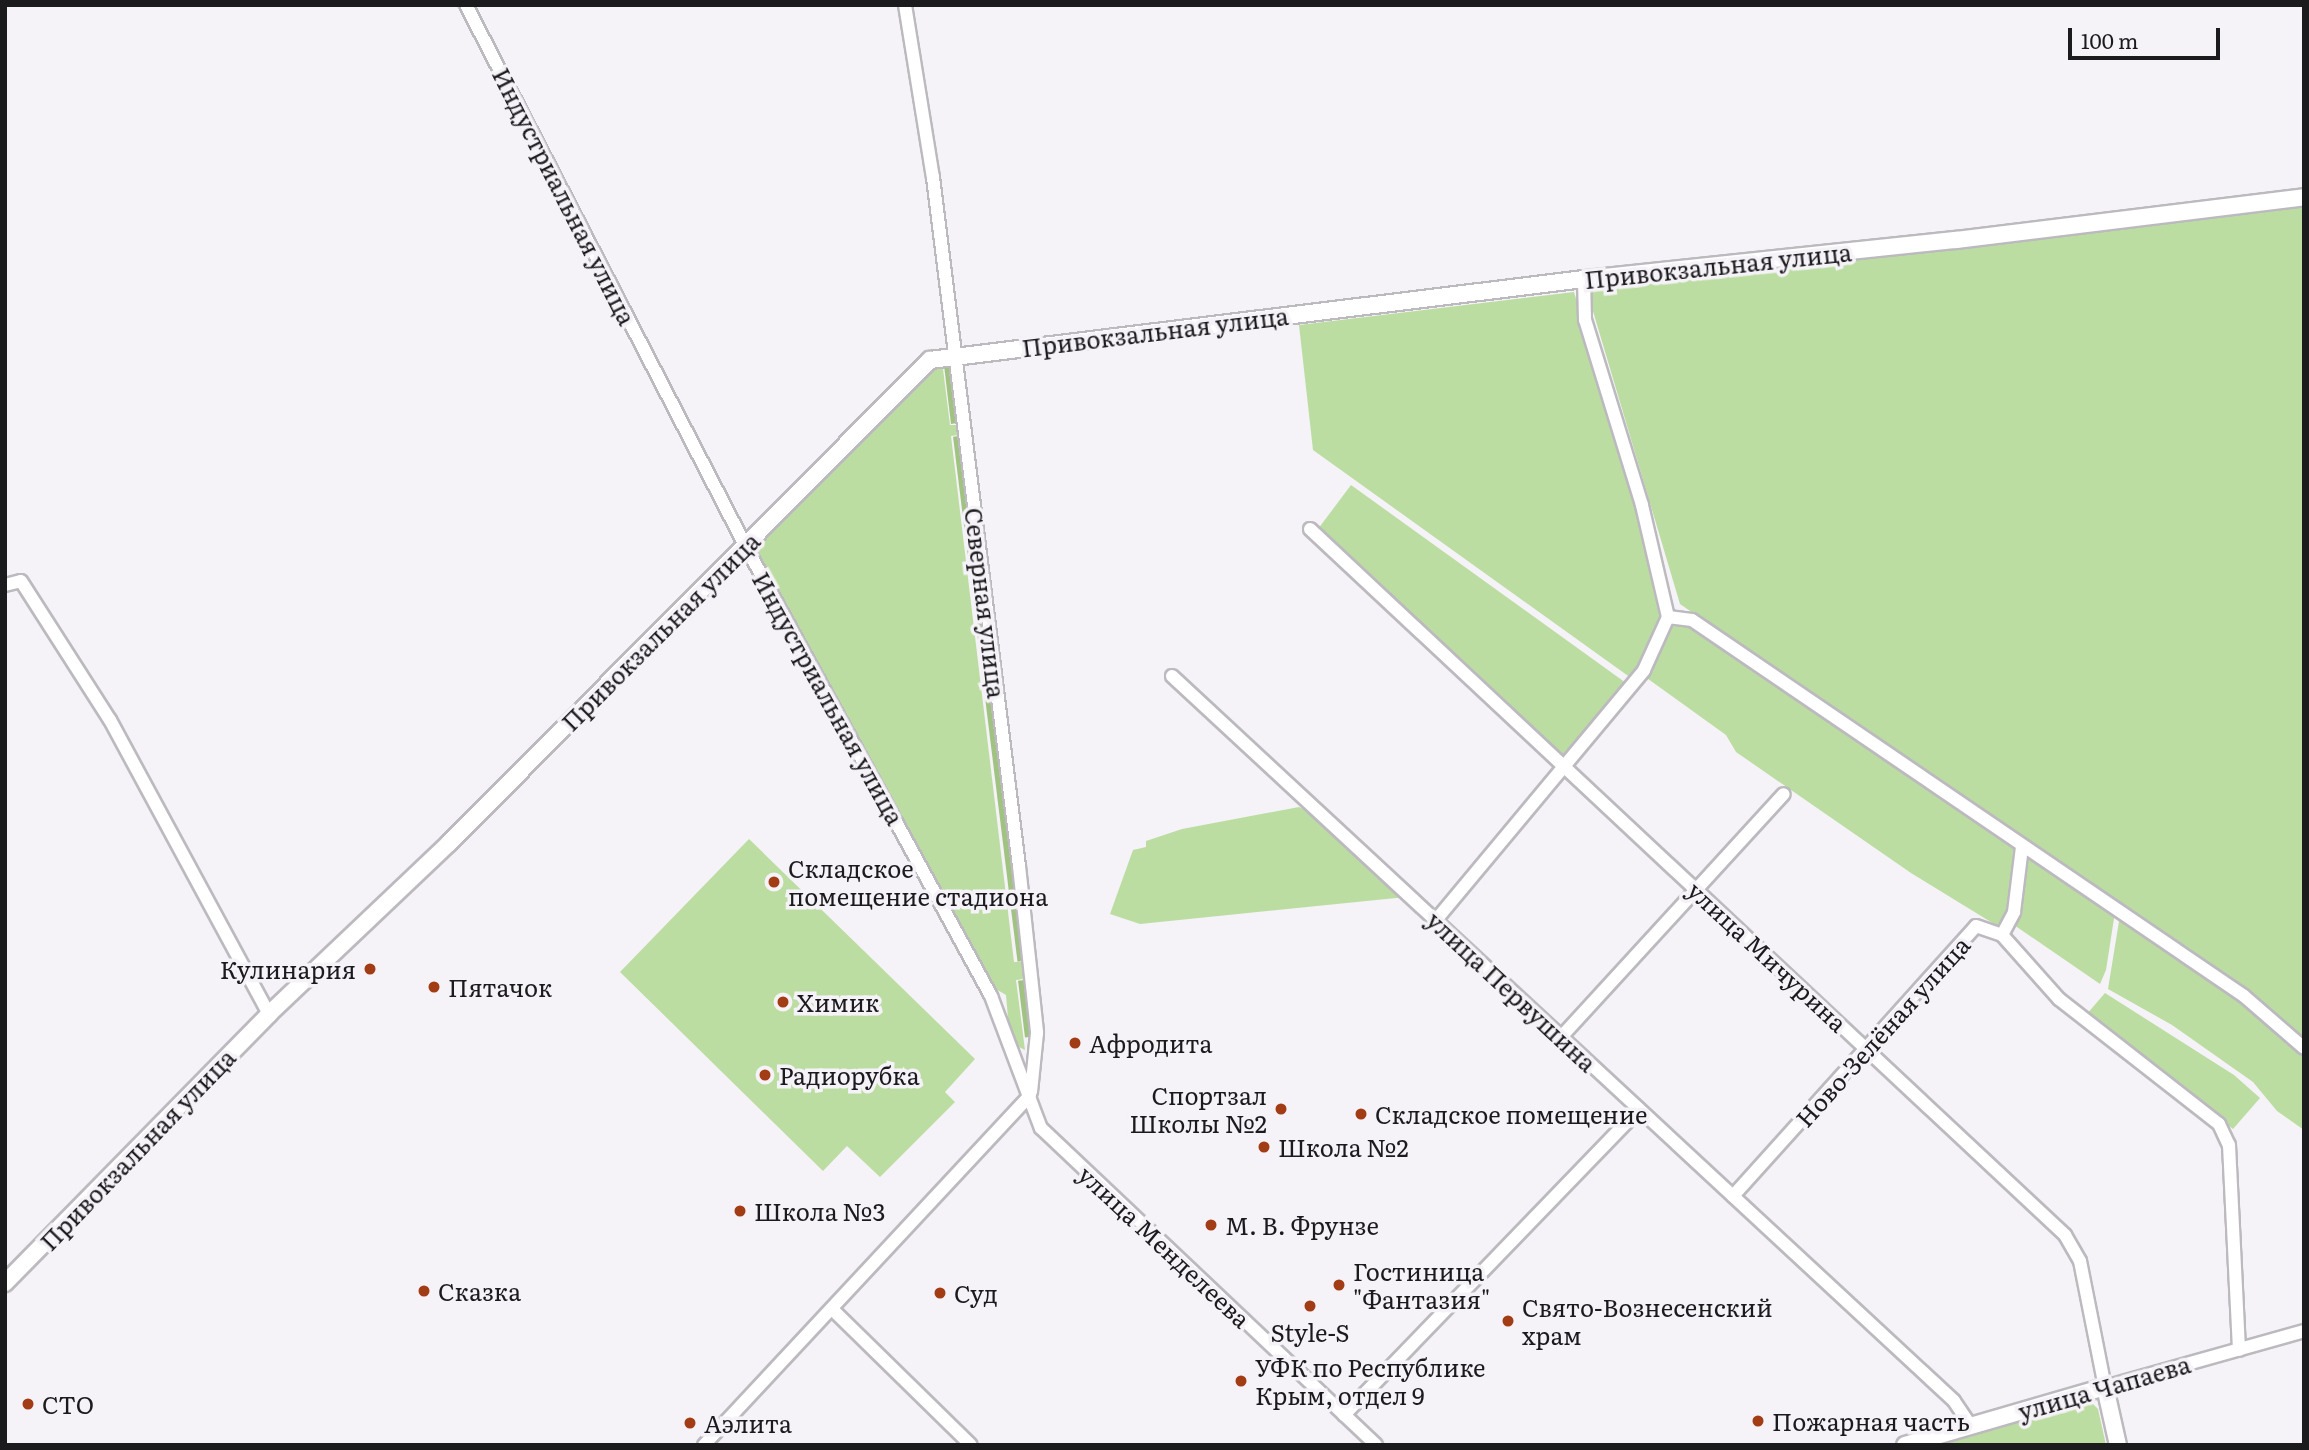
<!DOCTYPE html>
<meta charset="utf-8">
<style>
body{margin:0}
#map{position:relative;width:2309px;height:1450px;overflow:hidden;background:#f5f2f8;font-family:Literata,serif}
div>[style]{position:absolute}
.green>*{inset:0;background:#bcdda1}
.forest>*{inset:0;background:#a0c382;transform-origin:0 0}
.roads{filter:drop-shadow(2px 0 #bcb9bf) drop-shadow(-2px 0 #bcb9bf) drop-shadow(0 2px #bcb9bf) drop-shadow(0 -2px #bcb9bf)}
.minor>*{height:12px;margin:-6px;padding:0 6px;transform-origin:6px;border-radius:6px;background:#fff}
.major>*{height:16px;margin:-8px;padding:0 8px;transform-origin:8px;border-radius:8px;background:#fff}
.dots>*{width:19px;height:19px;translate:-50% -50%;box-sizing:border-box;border:4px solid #f5f2f8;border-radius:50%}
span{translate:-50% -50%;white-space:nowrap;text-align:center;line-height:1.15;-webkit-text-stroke:7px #f5f2f8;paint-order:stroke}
.street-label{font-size:24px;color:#1b1a1c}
.poi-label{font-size:24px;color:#1b1a1c}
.left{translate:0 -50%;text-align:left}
.right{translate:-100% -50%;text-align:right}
.frame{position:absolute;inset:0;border:7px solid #1b1a1c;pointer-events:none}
.scale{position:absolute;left:2068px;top:28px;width:152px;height:32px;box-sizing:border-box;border:4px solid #1b1a1c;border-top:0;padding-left:9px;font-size:21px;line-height:24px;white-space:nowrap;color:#1b1a1c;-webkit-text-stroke:5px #f5f2f8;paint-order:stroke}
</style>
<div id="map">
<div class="green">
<i style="clip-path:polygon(2304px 204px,2304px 1042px,2262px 1006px,1680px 604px,1587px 291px)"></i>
<i style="clip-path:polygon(1574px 292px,1639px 509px,1665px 616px,1631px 678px,1313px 450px,1299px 325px)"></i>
<i style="clip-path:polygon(942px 361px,950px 425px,958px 425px,959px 435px,951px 436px,1014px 962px,1022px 962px,1024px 979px,1016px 980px,1025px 1050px,1015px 1045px,1009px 1030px,1006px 995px,989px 985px,975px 963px,753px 546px,931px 365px)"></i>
<i style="clip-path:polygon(1351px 485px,1626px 683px,1564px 756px,1318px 529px)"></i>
<i style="clip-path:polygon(1673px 622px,1688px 622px,2019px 849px,2009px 921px,1999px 927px,1911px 873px,1736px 752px,1726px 735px,1644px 676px)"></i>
<i style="clip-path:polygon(1299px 807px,1315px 815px,1406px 897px,1140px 924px,1110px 914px,1133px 850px,1146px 847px,1146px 841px,1182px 829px)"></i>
<i style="clip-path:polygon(749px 839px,975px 1059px,945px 1092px,955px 1102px,880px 1177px,847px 1146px,823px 1171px,620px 972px)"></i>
<i style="clip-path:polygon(2027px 854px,2115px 912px,2106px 970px,2100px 984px,2014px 925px)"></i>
<i style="clip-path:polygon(2120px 915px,2243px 1000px,2304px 1050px,2304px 1130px,2277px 1111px,2253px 1082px,2172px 1025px,2108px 989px)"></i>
<i style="clip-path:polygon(2105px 993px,2234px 1075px,2260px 1098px,2233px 1129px,2086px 1015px)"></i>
<i style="clip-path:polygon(2087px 1398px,2098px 1409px,2106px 1445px,1929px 1445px)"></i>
</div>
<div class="forest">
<i style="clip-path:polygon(951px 364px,957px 423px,951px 424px,944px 365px)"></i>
<i style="left:959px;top:436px;width:529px;height:6px;rotate:83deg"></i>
<i style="left:1025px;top:980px;width:57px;height:7px;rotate:83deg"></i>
</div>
<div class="roads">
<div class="minor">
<i style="left:466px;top:5px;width:608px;rotate:62.68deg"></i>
<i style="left:745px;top:545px;width:514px;rotate:61.39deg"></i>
<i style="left:991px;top:996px;width:141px;rotate:69.3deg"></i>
<i style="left:1041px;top:1128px;width:461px;rotate:43.4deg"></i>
<i style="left:905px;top:5px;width:174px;rotate:80.8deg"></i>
<i style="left:933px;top:177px;width:694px;rotate:82.89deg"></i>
<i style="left:1019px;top:866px;width:168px;rotate:83.8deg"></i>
<i style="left:1037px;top:1033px;width:59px;rotate:95.8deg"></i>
<i style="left:1310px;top:529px;width:1034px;rotate:43.08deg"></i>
<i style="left:2065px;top:1235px;width:30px;rotate:60deg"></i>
<i style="left:2080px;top:1261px;width:128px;rotate:78.8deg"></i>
<i style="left:2105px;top:1387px;width:207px;rotate:-15.7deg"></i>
<i style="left:5px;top:585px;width:16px;rotate:-14deg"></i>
<i style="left:21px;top:581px;width:165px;rotate:57.4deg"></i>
<i style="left:110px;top:720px;width:334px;rotate:61.6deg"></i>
<i style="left:1668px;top:617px;width:24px;rotate:7deg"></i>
<i style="left:1692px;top:620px;width:668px;rotate:34.26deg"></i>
<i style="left:2244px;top:996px;width:79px;rotate:40.9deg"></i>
<i style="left:1172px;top:676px;width:1066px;rotate:42.83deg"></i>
<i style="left:1954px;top:1401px;width:29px;rotate:56deg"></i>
<i style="left:1436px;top:920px;width:325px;rotate:-50.2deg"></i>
<i style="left:1644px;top:670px;width:58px;rotate:-65.6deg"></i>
<i style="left:1668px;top:617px;width:115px;rotate:-103.1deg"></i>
<i style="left:1642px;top:505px;width:194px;rotate:-107.1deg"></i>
<i style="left:1585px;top:320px;width:41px;rotate:-91.4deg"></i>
<i style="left:2002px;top:935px;width:26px;rotate:-62deg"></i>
<i style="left:2014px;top:912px;width:65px;rotate:-83deg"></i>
<i style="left:1562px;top:1036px;width:328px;rotate:-47.5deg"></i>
<i style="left:1733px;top:1196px;width:363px;rotate:-48deg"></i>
<i style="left:1976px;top:926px;width:28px;rotate:19deg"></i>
<i style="left:2002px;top:935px;width:86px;rotate:48.3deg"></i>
<i style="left:2059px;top:999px;width:203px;rotate:38deg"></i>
<i style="left:2219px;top:1124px;width:23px;rotate:65deg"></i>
<i style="left:2229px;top:1145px;width:205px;rotate:87.2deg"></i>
<i style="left:832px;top:1309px;width:194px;rotate:44.4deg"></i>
<i style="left:1344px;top:1415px;width:425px;rotate:-46deg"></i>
<i style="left:704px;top:1445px;width:478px;rotate:-47deg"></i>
</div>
<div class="major">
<i style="left:5px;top:1283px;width:377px;rotate:-45.5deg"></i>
<i style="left:269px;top:1014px;width:248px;rotate:-43.5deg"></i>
<i style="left:449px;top:843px;width:682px;rotate:-45.12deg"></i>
<i style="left:930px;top:360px;width:659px;rotate:-7.06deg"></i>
<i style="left:1584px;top:279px;width:374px;rotate:-6deg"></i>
<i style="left:1956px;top:240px;width:351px;rotate:-7deg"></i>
<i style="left:1905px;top:1445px;width:208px;rotate:-16.2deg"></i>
<i style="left:2105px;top:1387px;width:59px;rotate:77.4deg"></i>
</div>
</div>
<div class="dots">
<i style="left:774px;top:882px;background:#a23c15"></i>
<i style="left:370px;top:969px;background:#a23c15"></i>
<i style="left:434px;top:987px;background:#a23c15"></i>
<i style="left:783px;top:1002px;background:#a23c15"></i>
<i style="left:1075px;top:1043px;background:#a23c15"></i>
<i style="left:765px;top:1075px;background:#a23c15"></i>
<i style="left:1281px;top:1109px;background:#a23c15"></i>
<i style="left:1361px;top:1114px;background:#a23c15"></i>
<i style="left:1264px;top:1147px;background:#a23c15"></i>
<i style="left:740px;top:1211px;background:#a23c15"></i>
<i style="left:1211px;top:1225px;background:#a23c15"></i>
<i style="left:1339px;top:1285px;background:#a23c15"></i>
<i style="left:424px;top:1291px;background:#a23c15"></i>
<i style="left:940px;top:1293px;background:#a23c15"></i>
<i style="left:1310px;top:1306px;background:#a23c15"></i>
<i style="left:1508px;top:1321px;background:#a23c15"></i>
<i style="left:1241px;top:1381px;background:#a23c15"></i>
<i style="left:28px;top:1404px;background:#a23c15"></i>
<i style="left:1758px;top:1421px;background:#a23c15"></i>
<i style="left:690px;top:1423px;background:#a23c15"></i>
</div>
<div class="street-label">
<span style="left:565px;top:196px;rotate:63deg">Индустриальная улица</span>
<span style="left:1718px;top:265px;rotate:-6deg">Привокзальная улица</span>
<span style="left:1155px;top:331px;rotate:-7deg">Привокзальная улица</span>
<span style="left:986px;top:603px;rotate:83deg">Северная улица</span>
<span style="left:660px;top:631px;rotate:-45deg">Привокзальная улица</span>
<span style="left:829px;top:698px;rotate:61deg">Индустриальная улица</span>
<span style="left:1768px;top:956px;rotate:43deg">улица Мичурина</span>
<span style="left:1512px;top:991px;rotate:43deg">улица Первушина</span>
<span style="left:1882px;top:1031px;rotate:-48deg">Ново-Зелёная улица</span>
<span style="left:137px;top:1149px;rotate:-46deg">Привокзальная улица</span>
<span style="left:1165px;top:1246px;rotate:43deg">улица Менделеева</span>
<span style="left:2104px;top:1387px;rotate:-16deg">улица Чапаева</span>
</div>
<div class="poi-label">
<span class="left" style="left:788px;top:882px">Складское<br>помещение стадиона</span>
<span class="right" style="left:356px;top:969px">Кулинария</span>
<span class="left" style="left:448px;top:987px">Пятачок</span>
<span class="left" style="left:797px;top:1002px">Химик</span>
<span class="left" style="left:1089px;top:1043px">Афродита</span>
<span class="left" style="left:779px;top:1075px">Радиорубка</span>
<span class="right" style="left:1267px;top:1109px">Спортзал<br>Школы №2</span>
<span class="left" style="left:1375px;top:1114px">Складское помещение</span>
<span class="left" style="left:1278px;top:1147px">Школа №2</span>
<span class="left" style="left:754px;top:1211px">Школа №3</span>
<span class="left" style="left:1225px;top:1225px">М. В. Фрунзе</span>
<span class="left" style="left:1353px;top:1285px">Гостиница<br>"Фантазия"</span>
<span class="left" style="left:438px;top:1291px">Сказка</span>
<span class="left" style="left:954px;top:1293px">Суд</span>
<span class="left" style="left:1522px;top:1321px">Свято-Вознесенский<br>храм</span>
<span style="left:1310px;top:1332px">Style-S</span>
<span class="left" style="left:1255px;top:1381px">УФК по Республике<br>Крым, отдел 9</span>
<span class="left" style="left:42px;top:1404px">СТО</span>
<span class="left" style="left:1772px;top:1421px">Пожарная часть</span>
<span class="left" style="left:704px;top:1423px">Аэлита</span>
</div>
<div class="frame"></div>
<div class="scale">100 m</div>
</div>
